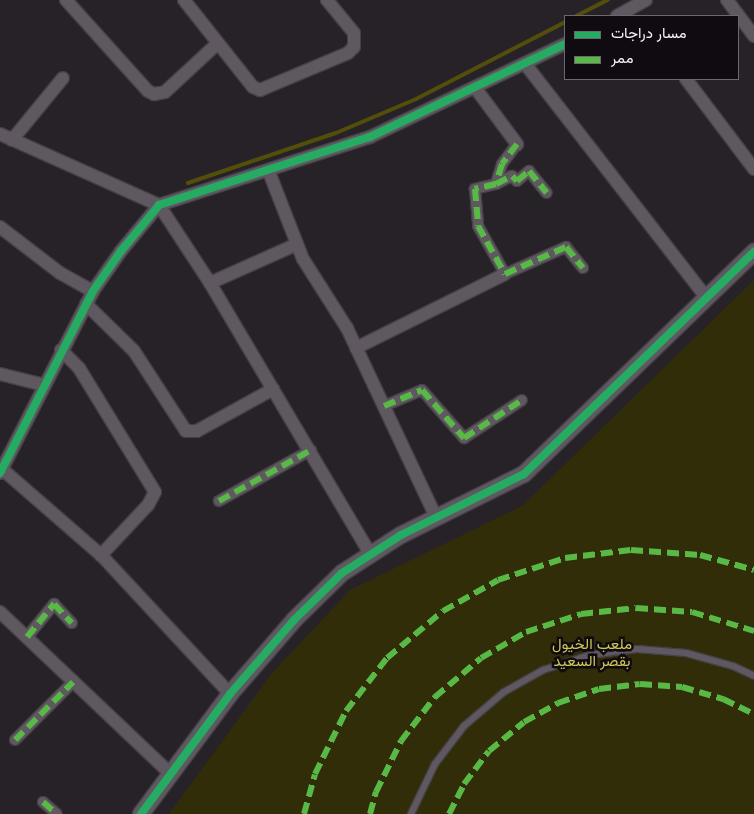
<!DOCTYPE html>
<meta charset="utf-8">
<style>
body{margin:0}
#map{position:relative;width:754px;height:814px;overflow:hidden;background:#272228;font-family:"PT Sans",Vazirmatn,sans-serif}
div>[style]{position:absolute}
.green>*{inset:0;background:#312d09}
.stream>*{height:4px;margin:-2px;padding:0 2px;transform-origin:2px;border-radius:2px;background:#534e0a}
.roads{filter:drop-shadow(1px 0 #444045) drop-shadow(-1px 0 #444045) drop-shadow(0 1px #444045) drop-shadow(0 -1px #444045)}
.service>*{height:6px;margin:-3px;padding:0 3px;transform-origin:3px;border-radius:3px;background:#5f5861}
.pedestrian>*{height:10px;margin:-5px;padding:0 5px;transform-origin:5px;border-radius:5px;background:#5f5861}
.minor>*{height:12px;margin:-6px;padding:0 6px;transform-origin:6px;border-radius:6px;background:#5f5861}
.tertiary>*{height:16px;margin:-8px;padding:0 8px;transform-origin:8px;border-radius:8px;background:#5f5861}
.quiet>*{height:6px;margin-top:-3px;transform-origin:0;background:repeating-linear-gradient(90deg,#58b947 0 12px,transparent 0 18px)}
.cycleway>*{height:8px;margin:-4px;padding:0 4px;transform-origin:4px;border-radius:4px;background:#26ab63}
span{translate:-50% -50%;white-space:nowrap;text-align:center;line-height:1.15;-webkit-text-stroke:5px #0f0b10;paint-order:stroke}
.park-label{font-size:15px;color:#d1c951}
.legend{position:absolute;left:564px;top:15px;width:175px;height:65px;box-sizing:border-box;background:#0f0b10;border:1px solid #6d676e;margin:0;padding:6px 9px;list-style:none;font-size:15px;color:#f9f2fb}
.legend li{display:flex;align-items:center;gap:10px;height:25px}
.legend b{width:25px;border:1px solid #6d676e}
</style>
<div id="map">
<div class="green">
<i style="clip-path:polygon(754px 280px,754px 814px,169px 814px,272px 673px,350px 590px,522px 506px)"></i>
</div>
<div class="stream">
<i style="left:576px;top:16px;width:36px;rotate:-27deg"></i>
<i style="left:188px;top:183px;width:156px;rotate:-18.7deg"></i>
<i style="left:336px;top:133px;width:87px;rotate:-23deg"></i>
<i style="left:416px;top:99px;width:168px;rotate:-27.3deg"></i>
</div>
<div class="roads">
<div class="service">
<i style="left:411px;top:814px;width:55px;rotate:-64.4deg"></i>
<i style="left:435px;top:764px;width:48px;rotate:-52.7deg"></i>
<i style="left:464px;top:726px;width:52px;rotate:-40.4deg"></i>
<i style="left:504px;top:692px;width:45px;rotate:-29.4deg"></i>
<i style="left:543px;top:670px;width:49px;rotate:-17.7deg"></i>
<i style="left:590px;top:655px;width:47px;rotate:-7.3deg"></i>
<i style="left:637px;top:649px;width:49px;rotate:4.7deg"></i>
<i style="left:686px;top:653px;width:49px;rotate:15.5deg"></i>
<i style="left:733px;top:666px;width:23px;rotate:25deg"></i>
</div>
<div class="pedestrian">
<i style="left:517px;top:144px;width:25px;rotate:127deg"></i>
<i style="left:502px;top:164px;width:21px;rotate:107deg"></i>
<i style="left:496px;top:184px;width:18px;rotate:-27deg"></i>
<i style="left:512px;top:176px;width:7px;rotate:45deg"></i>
<i style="left:517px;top:181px;width:16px;rotate:-40deg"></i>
<i style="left:529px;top:171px;width:28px;rotate:51deg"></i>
<i style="left:496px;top:184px;width:22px;rotate:167deg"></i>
<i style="left:475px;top:189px;width:37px;rotate:85deg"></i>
<i style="left:478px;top:226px;width:55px;rotate:60.6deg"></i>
<i style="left:505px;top:274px;width:67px;rotate:-23.9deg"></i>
<i style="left:566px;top:247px;width:27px;rotate:51deg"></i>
<i style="left:384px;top:406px;width:41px;rotate:-22.8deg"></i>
<i style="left:422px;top:390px;width:64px;rotate:48.8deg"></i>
<i style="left:464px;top:438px;width:69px;rotate:-33.2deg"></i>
<i style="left:219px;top:501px;width:105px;rotate:-29deg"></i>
<i style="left:27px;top:637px;width:43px;rotate:-50.7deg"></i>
<i style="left:54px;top:604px;width:26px;rotate:47deg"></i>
<i style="left:15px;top:740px;width:82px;rotate:-45deg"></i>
<i style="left:43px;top:802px;width:18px;rotate:41deg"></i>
</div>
<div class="minor">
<i style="left:66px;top:0;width:122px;rotate:48deg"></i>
<i style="left:148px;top:91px;width:7px;rotate:27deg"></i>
<i style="left:154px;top:94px;width:11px;rotate:-10deg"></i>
<i style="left:165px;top:92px;width:72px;rotate:-42.8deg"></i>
<i style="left:184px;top:0;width:111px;rotate:51.6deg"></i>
<i style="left:253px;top:87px;width:8px;rotate:23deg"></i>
<i style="left:260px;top:90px;width:95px;rotate:-22.8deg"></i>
<i style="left:348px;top:53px;width:8px;rotate:-45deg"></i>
<i style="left:354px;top:47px;width:14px;rotate:-90deg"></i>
<i style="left:354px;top:33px;width:43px;rotate:-129.3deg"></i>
<i style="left:727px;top:0;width:45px;rotate:53.1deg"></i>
<i style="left:617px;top:16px;width:33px;rotate:-29deg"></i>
<i style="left:526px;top:65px;width:295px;rotate:52.2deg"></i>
<i style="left:686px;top:79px;width:113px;rotate:52.9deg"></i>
<i style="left:476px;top:89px;width:69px;rotate:53.3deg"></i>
<i style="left:0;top:134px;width:174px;rotate:24.1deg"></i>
<i style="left:159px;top:205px;width:93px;rotate:56.8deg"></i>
<i style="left:210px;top:283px;width:312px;rotate:59.4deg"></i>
<i style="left:12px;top:140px;width:80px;rotate:-50.6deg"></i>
<i style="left:269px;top:172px;width:93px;rotate:68.7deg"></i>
<i style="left:303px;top:259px;width:82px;rotate:57.5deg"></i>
<i style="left:347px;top:328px;width:209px;rotate:64.8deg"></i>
<i style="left:0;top:227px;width:76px;rotate:37.5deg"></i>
<i style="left:60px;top:273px;width:38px;rotate:29deg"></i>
<i style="left:210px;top:283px;width:95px;rotate:-24.1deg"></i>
<i style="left:86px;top:304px;width:67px;rotate:44.4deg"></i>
<i style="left:134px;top:351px;width:95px;rotate:57deg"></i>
<i style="left:186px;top:431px;width:11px"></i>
<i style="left:197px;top:431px;width:87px;rotate:-28.9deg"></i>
<i style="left:356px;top:348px;width:166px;rotate:-26.4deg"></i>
<i style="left:61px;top:350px;width:25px;rotate:45deg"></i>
<i style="left:79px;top:368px;width:145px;rotate:58.5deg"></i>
<i style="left:155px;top:492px;width:15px;rotate:118deg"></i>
<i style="left:148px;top:505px;width:69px;rotate:133.2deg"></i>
<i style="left:0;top:374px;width:45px;rotate:14deg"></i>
<i style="left:2px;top:469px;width:131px;rotate:41deg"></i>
<i style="left:101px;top:555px;width:190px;rotate:47.1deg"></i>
<i style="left:0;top:473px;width:204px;rotate:-62.9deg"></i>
<i style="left:93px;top:291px;width:49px;rotate:-55deg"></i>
<i style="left:121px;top:251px;width:60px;rotate:-50.4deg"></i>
<i style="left:159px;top:205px;width:222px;rotate:-17.9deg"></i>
<i style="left:370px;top:137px;width:216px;rotate:-25.5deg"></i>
<i style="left:0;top:612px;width:236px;rotate:43.5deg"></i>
</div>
<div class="tertiary">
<i style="left:141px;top:814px;width:149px;rotate:-53.4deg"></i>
<i style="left:230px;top:694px;width:98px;rotate:-49.1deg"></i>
<i style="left:294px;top:620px;width:67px;rotate:-44.4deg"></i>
<i style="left:342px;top:573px;width:70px;rotate:-32.8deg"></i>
<i style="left:401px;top:535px;width:137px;rotate:-26.4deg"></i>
<i style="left:524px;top:474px;width:320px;rotate:-44deg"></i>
</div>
</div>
<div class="quiet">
<i style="left:517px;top:144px;width:25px;rotate:127deg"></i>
<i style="left:502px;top:164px;width:21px;rotate:107deg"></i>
<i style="left:496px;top:184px;width:18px;rotate:-27deg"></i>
<i style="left:512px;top:176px;width:7px;rotate:45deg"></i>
<i style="left:517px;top:181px;width:16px;rotate:-40deg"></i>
<i style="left:529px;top:171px;width:28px;rotate:51deg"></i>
<i style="left:496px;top:184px;width:22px;rotate:167deg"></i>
<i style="left:475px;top:189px;width:37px;rotate:85deg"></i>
<i style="left:478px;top:226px;width:55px;rotate:60.6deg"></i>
<i style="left:505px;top:274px;width:67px;rotate:-23.9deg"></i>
<i style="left:566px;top:247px;width:27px;rotate:51deg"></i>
<i style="left:384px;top:406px;width:41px;rotate:-22.8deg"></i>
<i style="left:422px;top:390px;width:64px;rotate:48.8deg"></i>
<i style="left:464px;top:438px;width:69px;rotate:-33.2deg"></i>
<i style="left:219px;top:501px;width:105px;rotate:-29deg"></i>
<i style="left:27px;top:637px;width:43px;rotate:-50.7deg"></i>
<i style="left:54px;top:604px;width:26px;rotate:47deg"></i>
<i style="left:15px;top:740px;width:82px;rotate:-45deg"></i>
<i style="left:43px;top:802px;width:18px;rotate:41deg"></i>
<i style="left:304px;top:814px;width:41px;rotate:-74.6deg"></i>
<i style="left:315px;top:774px;width:70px;rotate:-63.8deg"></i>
<i style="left:346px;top:711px;width:67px;rotate:-52.3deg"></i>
<i style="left:387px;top:658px;width:73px;rotate:-40deg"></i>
<i style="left:443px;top:611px;width:63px;rotate:-29.4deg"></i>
<i style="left:498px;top:580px;width:71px;rotate:-18.2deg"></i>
<i style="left:565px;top:558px;width:66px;rotate:-6.9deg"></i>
<i style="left:631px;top:550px;width:69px;rotate:4.1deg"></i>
<i style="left:700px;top:555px;width:56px;rotate:15.5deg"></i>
<i style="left:370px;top:814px;width:23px;rotate:-75deg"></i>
<i style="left:376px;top:792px;width:57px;rotate:-63.9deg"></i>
<i style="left:401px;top:741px;width:56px;rotate:-52.3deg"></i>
<i style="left:435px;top:697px;width:60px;rotate:-40.3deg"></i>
<i style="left:481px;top:658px;width:52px;rotate:-30deg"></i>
<i style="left:526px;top:632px;width:58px;rotate:-18.1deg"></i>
<i style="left:581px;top:614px;width:55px;rotate:-6.2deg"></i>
<i style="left:636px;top:608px;width:56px;rotate:4.1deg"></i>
<i style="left:692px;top:612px;width:65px;rotate:17deg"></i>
<i style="left:449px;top:814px;width:34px;rotate:-63deg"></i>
<i style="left:464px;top:784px;width:41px;rotate:-52.9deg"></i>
<i style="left:489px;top:751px;width:45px;rotate:-39.6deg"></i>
<i style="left:524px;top:722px;width:39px;rotate:-29deg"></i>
<i style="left:558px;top:703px;width:43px;rotate:-18.9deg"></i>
<i style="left:599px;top:689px;width:41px;rotate:-7deg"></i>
<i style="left:640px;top:684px;width:42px;rotate:4.1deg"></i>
<i style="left:682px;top:687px;width:43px;rotate:16.3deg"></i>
<i style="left:723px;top:699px;width:34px;rotate:26deg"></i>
</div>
<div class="cycleway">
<i style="left:0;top:473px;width:204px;rotate:-62.9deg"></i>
<i style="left:93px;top:291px;width:49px;rotate:-55deg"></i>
<i style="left:121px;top:251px;width:60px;rotate:-50.4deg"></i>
<i style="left:159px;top:205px;width:222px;rotate:-17.9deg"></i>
<i style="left:370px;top:137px;width:216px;rotate:-25.5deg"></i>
<i style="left:141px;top:814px;width:149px;rotate:-53.4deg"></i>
<i style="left:230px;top:694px;width:98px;rotate:-49.1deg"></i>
<i style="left:294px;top:620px;width:67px;rotate:-44.4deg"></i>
<i style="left:342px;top:573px;width:70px;rotate:-32.8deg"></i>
<i style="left:401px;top:535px;width:137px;rotate:-26.4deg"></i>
<i style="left:524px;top:474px;width:320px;rotate:-44deg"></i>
</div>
<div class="park-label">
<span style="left:592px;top:652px">ملعب الخيول<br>بقصر السعيد</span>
</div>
<ul class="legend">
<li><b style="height:6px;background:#26ab63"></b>مسار دراجات</li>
<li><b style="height:6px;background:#58b947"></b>ممر</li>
</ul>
</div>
